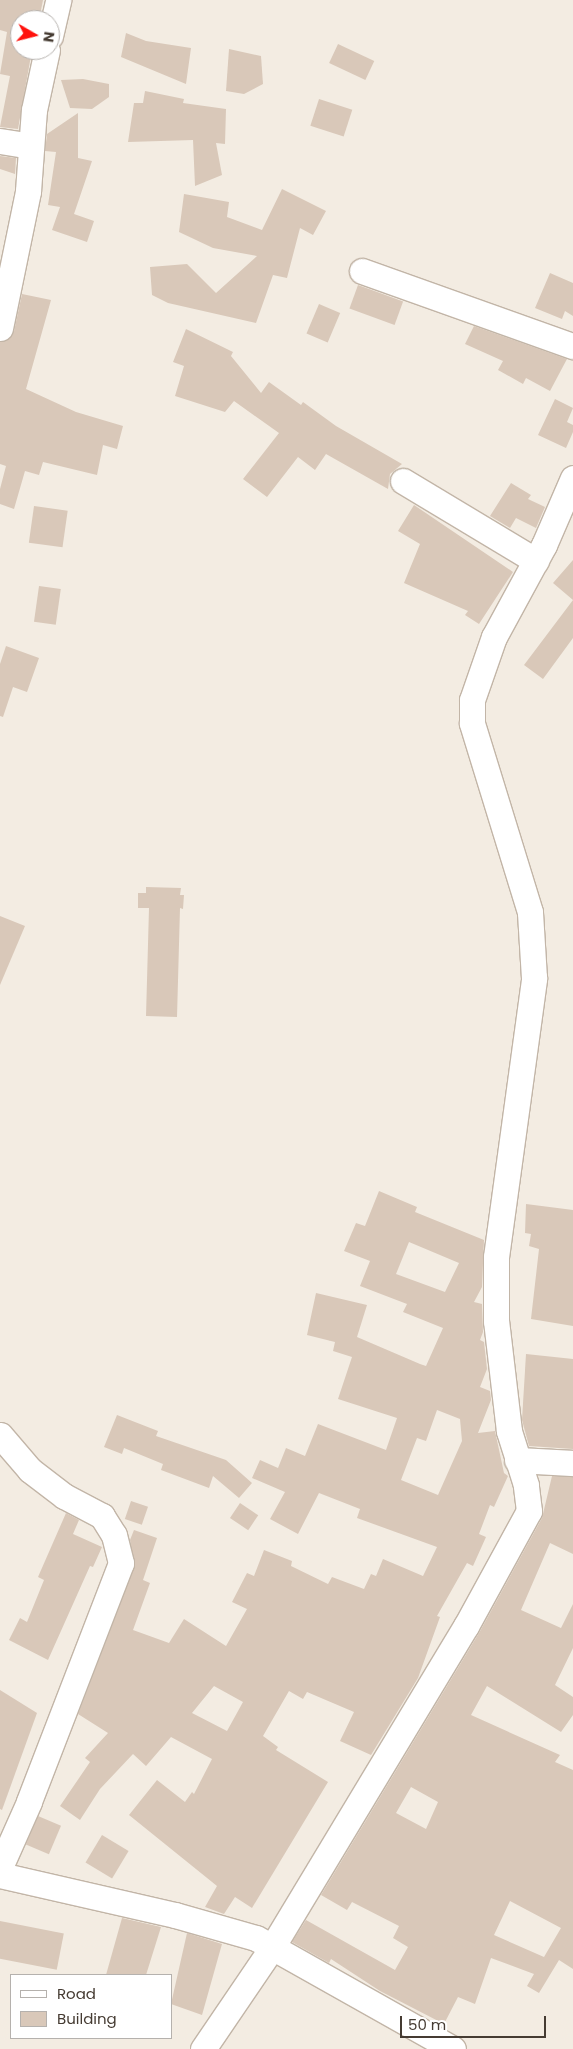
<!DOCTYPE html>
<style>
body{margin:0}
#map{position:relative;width:573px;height:2049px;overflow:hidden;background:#f3ece2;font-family:Poppins,sans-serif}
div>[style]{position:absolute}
.building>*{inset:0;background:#d9c8b9;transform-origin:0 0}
.roads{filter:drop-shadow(1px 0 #c2b5a7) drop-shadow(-1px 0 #c2b5a7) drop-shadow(0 1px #c2b5a7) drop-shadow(0 -1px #c2b5a7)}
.minor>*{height:25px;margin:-12.5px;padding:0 12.5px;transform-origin:12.5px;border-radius:12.5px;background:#fff}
span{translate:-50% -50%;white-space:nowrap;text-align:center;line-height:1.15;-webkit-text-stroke:4px #fff;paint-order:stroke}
.legend{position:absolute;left:10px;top:1974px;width:162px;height:65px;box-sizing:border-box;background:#fff;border:1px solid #b5b1ad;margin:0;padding:6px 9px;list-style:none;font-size:15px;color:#453b32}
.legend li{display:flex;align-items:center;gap:10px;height:25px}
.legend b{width:25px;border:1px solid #b5b1ad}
.north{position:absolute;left:10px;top:10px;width:50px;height:50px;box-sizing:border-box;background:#fff;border:1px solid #b5b1ad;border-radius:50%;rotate:98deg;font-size:14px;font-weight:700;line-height:20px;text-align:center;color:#453b32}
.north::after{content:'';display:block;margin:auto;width:18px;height:22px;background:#ff120d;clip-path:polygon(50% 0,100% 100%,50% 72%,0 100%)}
.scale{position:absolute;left:400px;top:2016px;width:146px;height:22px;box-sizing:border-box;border:2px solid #453b32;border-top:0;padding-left:6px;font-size:15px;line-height:18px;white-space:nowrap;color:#453b32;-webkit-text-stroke:4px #fff;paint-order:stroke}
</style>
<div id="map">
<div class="building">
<i style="clip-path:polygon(0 0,43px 0,39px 20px,20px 20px,20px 50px,32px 50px,18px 129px,0 127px,10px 76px,0 74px,7px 32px,0 30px)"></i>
<i style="clip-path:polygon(126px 33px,146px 41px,191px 48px,186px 84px,121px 57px)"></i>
<i style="left:338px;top:44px;width:40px;height:21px;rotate:25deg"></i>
<i style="clip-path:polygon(229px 49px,261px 56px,263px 84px,244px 94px,226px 91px)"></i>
<i style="clip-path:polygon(83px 79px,109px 84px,109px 97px,92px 109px,70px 108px,61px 80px)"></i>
<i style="clip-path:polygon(145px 91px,184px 99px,183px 103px,226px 109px,225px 144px,216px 143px,222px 175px,195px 186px,193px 140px,128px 142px,134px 103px,143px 103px)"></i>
<i style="left:319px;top:99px;width:35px;height:28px;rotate:18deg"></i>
<i style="clip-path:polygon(78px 113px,78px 158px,92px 161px,74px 214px,94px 221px,87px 242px,52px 230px,60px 207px,48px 205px,56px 152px,45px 151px,47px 134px)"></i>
<i style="clip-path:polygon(0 156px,16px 158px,15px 174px,0 169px)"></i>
<i style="clip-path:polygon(282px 189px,326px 211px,313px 235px,300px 228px,287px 278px,273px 275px,256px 323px,168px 303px,152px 295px,150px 267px,187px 264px,216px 293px,257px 256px,213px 248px,179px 232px,184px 194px,229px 202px,227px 217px,262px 230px)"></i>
<i style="clip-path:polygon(550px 273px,573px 283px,573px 316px,565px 311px,562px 319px,535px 308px)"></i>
<i style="left:358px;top:285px;width:48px;height:25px;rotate:20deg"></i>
<i style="clip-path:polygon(22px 294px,51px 300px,26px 389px,76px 412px,123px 426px,117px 449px,103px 445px,97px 475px,43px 462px,39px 475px,25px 471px,14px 509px,0 504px,0 489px,6px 466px,0 464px,0 342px,10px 338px,14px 331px)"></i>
<i style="left:319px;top:304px;width:23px;height:32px;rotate:23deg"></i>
<i style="clip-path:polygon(474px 326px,567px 359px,550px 391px,526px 378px,523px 384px,498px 370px,503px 361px,465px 344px)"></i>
<i style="clip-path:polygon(186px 329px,233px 352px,231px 356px,261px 393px,269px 382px,301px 405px,303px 402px,336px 426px,402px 464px,390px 474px,388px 489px,326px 454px,315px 470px,298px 457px,267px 497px,243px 479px,279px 433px,234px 401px,225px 412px,175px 396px,184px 366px,173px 362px)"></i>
<i style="clip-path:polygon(555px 399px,573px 408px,567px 422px,573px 425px,573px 432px,566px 448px,538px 435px)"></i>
<i style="clip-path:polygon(511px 483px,531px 495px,528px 499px,545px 507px,536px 528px,516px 518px,510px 528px,490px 516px)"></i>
<i style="clip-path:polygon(414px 505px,513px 572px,479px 624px,465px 615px,468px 611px,404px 583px,420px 544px,398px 531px)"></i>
<i style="left:34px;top:506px;width:34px;height:37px;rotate:8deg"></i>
<i style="clip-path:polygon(573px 560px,573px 638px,543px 679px,524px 665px,573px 600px,553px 583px)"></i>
<i style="left:39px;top:586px;width:22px;height:36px;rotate:8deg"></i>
<i style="clip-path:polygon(6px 646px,39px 658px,27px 692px,13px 687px,3px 717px,0 716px,0 664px)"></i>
<i style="clip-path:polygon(146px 887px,181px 888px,180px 895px,184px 895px,183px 909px,180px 908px,177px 1017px,146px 1016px,149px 908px,138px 908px,138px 893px,146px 893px)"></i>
<i style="clip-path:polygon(0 916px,25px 926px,0 985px)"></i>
<i style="clip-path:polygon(evenodd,379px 1191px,417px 1207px,415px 1212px,484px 1240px,482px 1287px,474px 1302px,482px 1304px,483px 1332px,480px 1340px,484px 1342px,487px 1369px,480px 1387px,490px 1391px,491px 1400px,478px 1433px,495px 1431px,504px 1473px,508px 1476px,494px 1507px,490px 1505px,479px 1534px,486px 1537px,473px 1566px,467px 1563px,437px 1616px,440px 1617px,418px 1678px,371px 1755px,340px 1741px,354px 1712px,307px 1692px,303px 1699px,289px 1691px,263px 1736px,278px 1747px,276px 1750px,328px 1782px,252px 1908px,235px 1897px,224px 1914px,205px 1907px,217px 1886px,129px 1815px,157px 1780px,185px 1802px,192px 1792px,194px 1794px,212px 1759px,171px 1737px,146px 1766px,133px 1754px,100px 1789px,80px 1820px,60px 1806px,90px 1762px,85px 1758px,108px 1733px,78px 1714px,134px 1568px,130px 1540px,134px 1530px,157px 1538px,143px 1580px,150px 1583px,133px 1630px,169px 1643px,184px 1619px,226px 1646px,247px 1609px,232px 1602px,247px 1573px,254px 1576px,264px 1550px,292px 1561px,291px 1566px,328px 1584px,332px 1577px,364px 1589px,371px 1574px,376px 1576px,383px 1559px,423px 1576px,437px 1547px,357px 1518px,360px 1509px,319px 1493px,298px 1534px,270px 1519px,285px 1492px,252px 1478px,260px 1460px,278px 1468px,286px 1448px,305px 1456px,318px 1424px,386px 1450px,397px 1418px,338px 1399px,352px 1357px,333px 1351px,335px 1342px,307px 1335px,316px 1293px,367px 1305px,357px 1337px,420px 1364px,426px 1366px,443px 1328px,403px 1312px,407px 1304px,360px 1286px,370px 1261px,344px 1251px,356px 1223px,365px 1226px,379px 1191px,409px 1242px,459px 1263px,445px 1292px,396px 1274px,409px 1242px,379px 1191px,437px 1410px,460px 1419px,462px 1441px,438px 1495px,401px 1480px,417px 1438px,426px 1441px,437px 1410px,379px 1191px,214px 1686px,243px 1702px,227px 1731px,192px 1713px,214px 1686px)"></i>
<i style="clip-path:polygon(526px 1204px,573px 1210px,573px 1326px,531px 1319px,539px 1249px,529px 1246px,531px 1234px,525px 1233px)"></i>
<i style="clip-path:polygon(526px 1354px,573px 1359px,573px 1449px,529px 1446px,522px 1420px)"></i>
<i style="clip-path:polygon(117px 1415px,158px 1431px,156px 1436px,226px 1460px,252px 1483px,239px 1498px,213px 1476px,209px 1488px,161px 1470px,163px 1464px,124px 1448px,122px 1454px,104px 1447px)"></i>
<i style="clip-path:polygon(evenodd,552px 1476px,573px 1477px,573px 1554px,550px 1543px,521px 1610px,561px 1628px,573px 1604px,573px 1648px,555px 1685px,573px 1697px,573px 1715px,561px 1732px,487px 1686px,471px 1715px,560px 1755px,555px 1762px,573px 1770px,573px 1969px,559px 1960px,539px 1993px,527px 1986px,534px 1974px,491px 1958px,475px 2004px,458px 1997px,444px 2024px,380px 1991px,331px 1959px,329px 1963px,292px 1942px,306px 1920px,395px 1970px,408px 1947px,393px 1938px,399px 1926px,352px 1902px,347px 1910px,321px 1895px,479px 1633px,542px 1518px,552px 1476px,411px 1787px,438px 1802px,426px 1829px,396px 1813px,411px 1787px,552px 1476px,510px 1901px,561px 1928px,544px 1957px,494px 1935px,510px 1901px)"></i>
<i style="left:131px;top:1501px;width:18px;height:19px;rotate:19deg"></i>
<i style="left:240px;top:1503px;width:22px;height:18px;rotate:34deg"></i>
<i style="clip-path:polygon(66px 1513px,79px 1520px,73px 1534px,102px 1547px,93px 1567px,90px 1566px,48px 1660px,9px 1640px,20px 1618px,27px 1622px,44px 1580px,38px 1577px)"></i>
<i style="clip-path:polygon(0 1690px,37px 1713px,2px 1810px,0 1809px)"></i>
<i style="left:38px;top:1816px;width:25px;height:31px;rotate:23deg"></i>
<i style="left:102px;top:1835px;width:31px;height:32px;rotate:31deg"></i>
<i style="clip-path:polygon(122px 1918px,161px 1927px,146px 1975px,106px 1975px)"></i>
<i style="left:0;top:1921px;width:65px;height:37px;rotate:11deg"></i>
<i style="clip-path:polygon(187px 1933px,222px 1944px,202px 2015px,171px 2004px)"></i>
</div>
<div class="roads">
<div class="minor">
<i style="left:50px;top:36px;width:37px;rotate:-77deg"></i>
<i style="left:0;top:141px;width:31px;rotate:9deg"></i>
<i style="left:362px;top:271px;width:224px;rotate:19.6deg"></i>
<i style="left:0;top:328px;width:140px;rotate:-78.4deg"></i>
<i style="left:28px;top:191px;width:81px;rotate:-85.8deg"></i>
<i style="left:34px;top:110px;width:61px;rotate:-77.8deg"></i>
<i style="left:403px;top:481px;width:155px;rotate:31deg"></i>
<i style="left:0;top:1435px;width:46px;rotate:49.4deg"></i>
<i style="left:30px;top:1470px;width:43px;rotate:37.4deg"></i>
<i style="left:64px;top:1496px;width:43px;rotate:27.8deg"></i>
<i style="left:102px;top:1516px;width:22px;rotate:58deg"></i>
<i style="left:114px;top:1535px;width:29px;rotate:76deg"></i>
<i style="left:121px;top:1563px;width:256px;rotate:111.1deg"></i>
<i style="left:29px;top:1802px;width:71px;rotate:114deg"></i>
<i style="left:517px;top:1460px;width:56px;rotate:3.1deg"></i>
<i style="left:0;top:1875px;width:180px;rotate:12.9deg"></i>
<i style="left:175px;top:1915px;width:84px;rotate:15.9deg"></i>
<i style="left:256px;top:1938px;width:226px;rotate:29.4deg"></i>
<i style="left:203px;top:2049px;width:121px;rotate:-55.8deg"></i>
<i style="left:271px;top:1949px;width:377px;rotate:-58.9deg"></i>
<i style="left:466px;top:1626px;width:131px;rotate:-61.3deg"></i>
<i style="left:529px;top:1511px;width:26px;rotate:-97deg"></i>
<i style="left:526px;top:1485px;width:57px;rotate:-107.5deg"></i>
<i style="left:509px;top:1431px;width:111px;rotate:-96.7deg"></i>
<i style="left:496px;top:1321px;width:64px;rotate:-90deg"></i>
<i style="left:496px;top:1257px;width:282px;rotate:-82.2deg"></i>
<i style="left:534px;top:978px;width:66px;rotate:-93.5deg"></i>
<i style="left:530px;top:912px;width:198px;rotate:-107.1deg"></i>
<i style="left:472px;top:723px;width:23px;rotate:-90deg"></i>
<i style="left:472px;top:700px;width:67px;rotate:-70.8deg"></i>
<i style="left:494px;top:637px;width:105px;rotate:-61.5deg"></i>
<i style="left:544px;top:545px;width:73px;rotate:-66.6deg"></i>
</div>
</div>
<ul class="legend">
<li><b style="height:6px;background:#fff"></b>Road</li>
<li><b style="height:14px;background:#d9c8b9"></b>Building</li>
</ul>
<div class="north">N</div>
<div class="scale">50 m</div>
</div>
